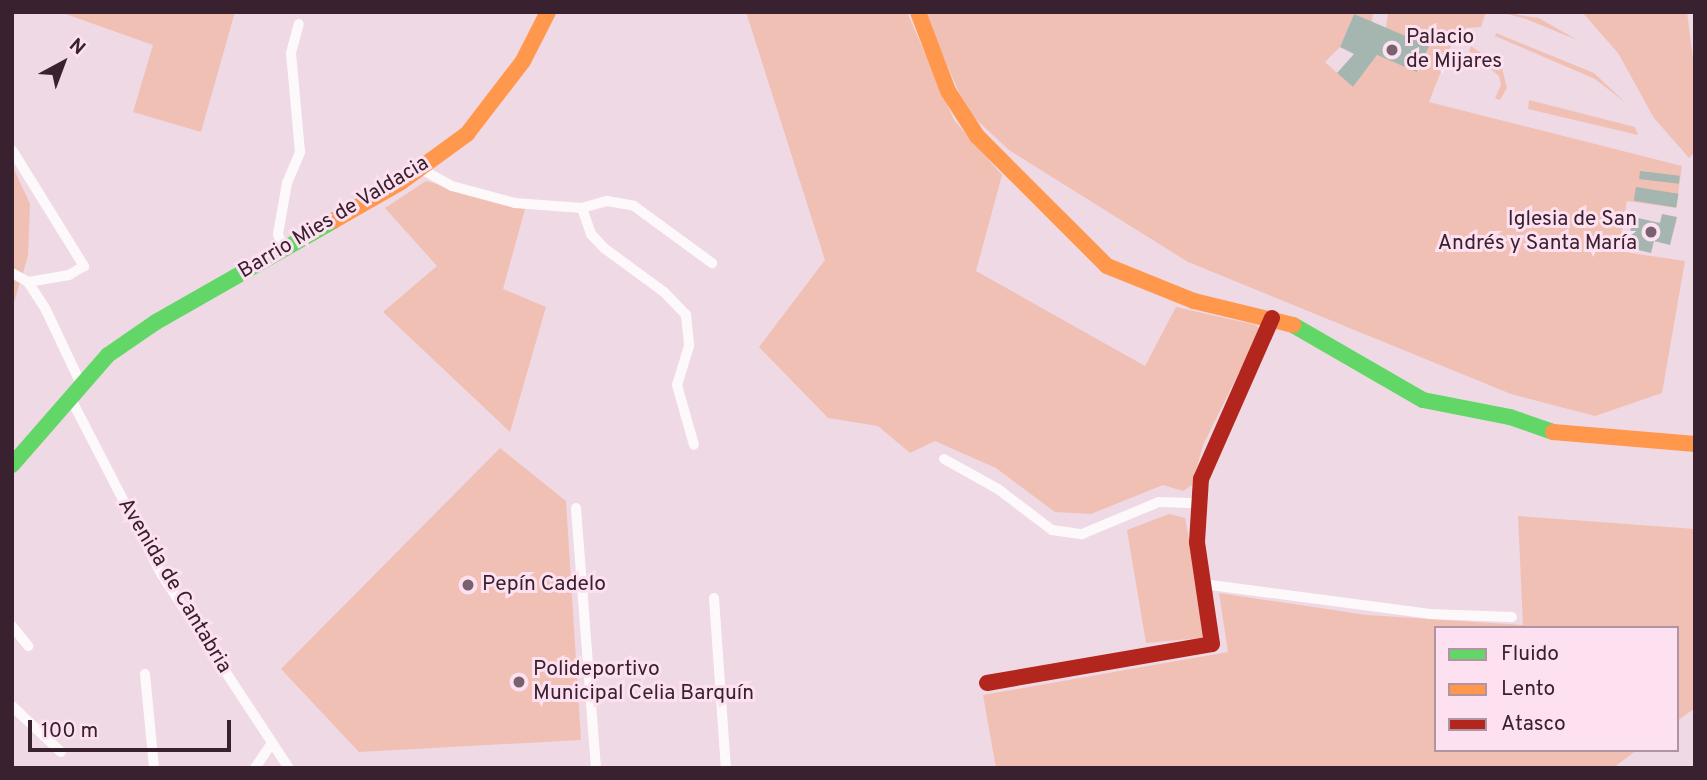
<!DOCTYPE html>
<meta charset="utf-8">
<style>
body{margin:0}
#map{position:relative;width:1707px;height:780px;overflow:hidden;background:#efd9e4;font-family:Overpass,sans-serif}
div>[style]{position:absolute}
.green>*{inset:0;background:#f1c0b4}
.building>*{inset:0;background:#a5b5b0;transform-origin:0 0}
.street>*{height:10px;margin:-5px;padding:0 5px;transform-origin:5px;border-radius:5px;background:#fdf9fb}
.fast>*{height:16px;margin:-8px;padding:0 8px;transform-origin:8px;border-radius:8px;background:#63d668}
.slow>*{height:16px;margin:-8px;padding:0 8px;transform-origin:8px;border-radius:8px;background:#ff974d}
.jam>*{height:16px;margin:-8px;padding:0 8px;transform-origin:8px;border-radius:8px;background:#b3261e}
.dots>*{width:19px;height:19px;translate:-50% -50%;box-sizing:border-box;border:4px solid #fde1f0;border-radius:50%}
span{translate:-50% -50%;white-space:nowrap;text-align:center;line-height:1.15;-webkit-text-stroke:6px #fde1f0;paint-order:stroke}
.poi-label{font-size:21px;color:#39212f}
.left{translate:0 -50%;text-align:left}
.right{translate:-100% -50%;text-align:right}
.street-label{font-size:21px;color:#39212f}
.frame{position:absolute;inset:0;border:14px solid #39212f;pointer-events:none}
.legend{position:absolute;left:1434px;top:626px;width:245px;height:126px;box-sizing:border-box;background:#fde1f0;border:2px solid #af94a3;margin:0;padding:9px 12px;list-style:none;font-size:21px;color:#39212f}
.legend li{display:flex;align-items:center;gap:14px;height:35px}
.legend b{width:35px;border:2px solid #af94a3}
.north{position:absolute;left:28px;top:28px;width:70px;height:70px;-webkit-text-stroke:5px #fde1f0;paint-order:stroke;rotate:41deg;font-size:19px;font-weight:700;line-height:28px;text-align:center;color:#39212f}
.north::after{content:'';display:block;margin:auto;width:24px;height:32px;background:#39212f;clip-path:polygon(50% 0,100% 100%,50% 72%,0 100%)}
.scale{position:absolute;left:28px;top:720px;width:203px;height:32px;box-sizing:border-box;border:4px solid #39212f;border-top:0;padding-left:9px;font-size:21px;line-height:24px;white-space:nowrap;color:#39212f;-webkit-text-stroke:5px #fde1f0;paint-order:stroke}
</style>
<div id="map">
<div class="green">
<i style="clip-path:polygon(60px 12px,235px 12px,201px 132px,133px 112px,153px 45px)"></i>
<i style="clip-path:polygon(746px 12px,907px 12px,954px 120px,1002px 175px,976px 271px,1145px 366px,1176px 307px,1256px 325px,1260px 330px,1203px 445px,1192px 485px,1183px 491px,1163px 485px,1091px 514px,1055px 512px,996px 468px,935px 441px,910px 453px,878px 426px,828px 418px,759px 347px,825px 260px)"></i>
<i style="clip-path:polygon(924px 12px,1373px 12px,1372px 22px,1354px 14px,1340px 47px,1325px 62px,1353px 87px,1377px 55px,1418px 72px,1428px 46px,1386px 28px,1388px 12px,1486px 12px,1481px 27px,1466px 28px,1453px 41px,1429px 102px,1682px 166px,1676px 208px,1627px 201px,1618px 251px,1685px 261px,1662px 393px,1595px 416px,1511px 394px,1188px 262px,1009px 150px,967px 111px)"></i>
<i style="clip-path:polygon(1500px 12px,1539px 18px,1577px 40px,1526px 19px)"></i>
<i style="clip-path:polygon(1582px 12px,1687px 12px,1695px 75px,1695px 152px,1689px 158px,1654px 118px,1618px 53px)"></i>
<i style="clip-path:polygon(1496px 33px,1594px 73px,1626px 103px,1595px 79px,1495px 36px)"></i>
<i style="clip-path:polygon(1471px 46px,1502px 68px,1507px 88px,1500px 100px,1495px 98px,1501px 85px,1499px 76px,1469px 51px)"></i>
<i style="clip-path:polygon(1529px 100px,1635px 127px,1638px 135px,1528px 109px)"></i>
<i style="clip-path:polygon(12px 165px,30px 204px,28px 256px,12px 309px)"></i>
<i style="clip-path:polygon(426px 181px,525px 209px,503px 289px,546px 307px,510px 432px,383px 312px,437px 266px,385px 208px)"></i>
<i style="clip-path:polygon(500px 448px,566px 501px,581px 740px,359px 752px,281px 669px)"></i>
<i style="clip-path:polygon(1169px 514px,1185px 518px,1206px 631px,1201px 638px,1146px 643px,1127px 530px)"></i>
<i style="clip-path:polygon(1518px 516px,1695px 529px,1695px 708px,1677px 721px,1677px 628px,1436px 628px,1436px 750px,1637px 750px,1613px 768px,996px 768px,983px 695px,1228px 652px,1219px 593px,1367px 615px,1523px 625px)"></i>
</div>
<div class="building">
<i style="clip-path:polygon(1354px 14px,1429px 46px,1417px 72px,1377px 55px,1353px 87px,1337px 73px,1354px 54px,1340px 47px)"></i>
<i style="left:1640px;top:171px;width:40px;height:8px;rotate:7deg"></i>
<i style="left:1636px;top:187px;width:43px;height:14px;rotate:9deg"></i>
<i style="clip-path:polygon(1662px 214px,1677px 217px,1670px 245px,1654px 241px,1651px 253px,1626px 247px,1634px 217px,1660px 223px)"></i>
</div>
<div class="street">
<i style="left:12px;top:150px;width:137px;rotate:58.2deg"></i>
<i style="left:84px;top:266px;width:17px;rotate:149deg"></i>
<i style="left:69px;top:275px;width:42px;rotate:170.3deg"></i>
<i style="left:421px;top:169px;width:35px;rotate:29deg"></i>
<i style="left:452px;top:186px;width:65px;rotate:15.1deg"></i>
<i style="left:515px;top:203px;width:67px;rotate:4.3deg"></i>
<i style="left:582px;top:208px;width:26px;rotate:-16deg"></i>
<i style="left:607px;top:201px;width:27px;rotate:10deg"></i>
<i style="left:634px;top:206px;width:97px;rotate:36.2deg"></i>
<i style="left:582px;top:208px;width:28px;rotate:71deg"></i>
<i style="left:591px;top:234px;width:19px;rotate:47deg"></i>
<i style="left:604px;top:248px;width:74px;rotate:36.3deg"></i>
<i style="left:664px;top:292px;width:32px;rotate:46deg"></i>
<i style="left:686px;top:315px;width:31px;rotate:84deg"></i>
<i style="left:689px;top:346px;width:41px;rotate:107.1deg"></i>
<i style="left:677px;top:385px;width:62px;rotate:74.2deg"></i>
<i style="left:284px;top:250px;width:17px;rotate:-111deg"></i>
<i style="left:278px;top:234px;width:52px;rotate:-80deg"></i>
<i style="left:287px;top:183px;width:34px;rotate:-67deg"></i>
<i style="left:300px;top:152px;width:99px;rotate:-95.2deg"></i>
<i style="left:291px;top:53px;width:30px;rotate:-75deg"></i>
<i style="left:12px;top:273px;width:18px;rotate:29deg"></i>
<i style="left:28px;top:282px;width:33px;rotate:57deg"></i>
<i style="left:46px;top:310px;width:82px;rotate:64.7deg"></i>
<i style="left:70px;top:397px;width:200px;rotate:62.7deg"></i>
<i style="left:162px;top:575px;width:231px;rotate:56.7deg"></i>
<i style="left:944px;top:459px;width:62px;rotate:29.1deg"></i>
<i style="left:998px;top:489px;width:68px;rotate:37.2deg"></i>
<i style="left:1052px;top:530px;width:30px;rotate:8deg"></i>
<i style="left:1082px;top:534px;width:83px;rotate:-22.6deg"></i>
<i style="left:1159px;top:502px;width:38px;rotate:2deg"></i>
<i style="left:576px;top:508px;width:261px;rotate:85.6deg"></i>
<i style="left:1203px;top:584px;width:229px;rotate:7.5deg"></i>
<i style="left:1430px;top:614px;width:82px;rotate:2.1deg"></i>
<i style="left:714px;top:598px;width:170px;rotate:86deg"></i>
<i style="left:12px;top:626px;width:26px;rotate:51deg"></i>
<i style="left:145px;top:674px;width:94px;rotate:84.5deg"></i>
<i style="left:12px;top:706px;width:67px;rotate:43.2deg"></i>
<i style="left:255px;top:768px;width:30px;rotate:-56deg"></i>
</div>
<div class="fast">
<i style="left:1293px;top:325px;width:150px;rotate:30deg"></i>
<i style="left:1423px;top:400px;width:89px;rotate:11.1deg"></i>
<i style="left:1510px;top:417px;width:46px;rotate:19.2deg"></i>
<i style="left:12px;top:465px;width:146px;rotate:-48.9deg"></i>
<i style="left:108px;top:355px;width:58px;rotate:-34.5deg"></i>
<i style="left:156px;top:322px;width:204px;rotate:-29.7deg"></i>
</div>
<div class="slow">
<i style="left:918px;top:12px;width:85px;rotate:69.2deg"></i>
<i style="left:948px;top:91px;width:54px;rotate:57.2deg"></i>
<i style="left:977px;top:136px;width:184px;rotate:45deg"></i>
<i style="left:1107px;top:266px;width:94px;rotate:21.9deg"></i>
<i style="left:1194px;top:301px;width:102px;rotate:13.6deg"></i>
<i style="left:333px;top:221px;width:78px;rotate:-29.8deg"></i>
<i style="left:401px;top:182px;width:82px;rotate:-36deg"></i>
<i style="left:467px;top:134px;width:92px;rotate:-52.5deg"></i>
<i style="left:523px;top:61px;width:55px;rotate:-63deg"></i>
<i style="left:1553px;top:432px;width:143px;rotate:4.8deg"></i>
</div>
<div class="jam">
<i style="left:987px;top:683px;width:228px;rotate:-9.8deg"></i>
<i style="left:1212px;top:644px;width:103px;rotate:-98.4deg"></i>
<i style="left:1197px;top:542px;width:63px;rotate:-86.4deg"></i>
<i style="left:1201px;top:479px;width:176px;rotate:-66.2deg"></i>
</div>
<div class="dots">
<i style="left:1392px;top:50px;background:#79616e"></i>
<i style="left:1651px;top:232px;background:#79616e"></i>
<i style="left:468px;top:585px;background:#79616e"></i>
<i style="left:519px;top:682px;background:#79616e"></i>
</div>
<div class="poi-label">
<span class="left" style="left:1406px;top:50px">Palacio<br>de Mijares</span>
<span class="right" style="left:1637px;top:232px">Iglesia de San<br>Andrés y Santa María</span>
<span class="left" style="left:482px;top:585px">Pepín Cadelo</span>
<span class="left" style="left:533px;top:682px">Polideportivo<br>Municipal Celia Barquín</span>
</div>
<div class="street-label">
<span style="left:334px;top:218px;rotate:-31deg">Barrio Mies de Valdacia</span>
<span style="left:174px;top:586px;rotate:59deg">Avenida de Cantabria</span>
</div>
<div class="frame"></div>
<ul class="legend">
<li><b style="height:9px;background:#63d668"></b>Fluido</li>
<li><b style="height:9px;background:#ff974d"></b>Lento</li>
<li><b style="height:9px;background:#b3261e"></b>Atasco</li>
</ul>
<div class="north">N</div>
<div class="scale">100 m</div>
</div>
